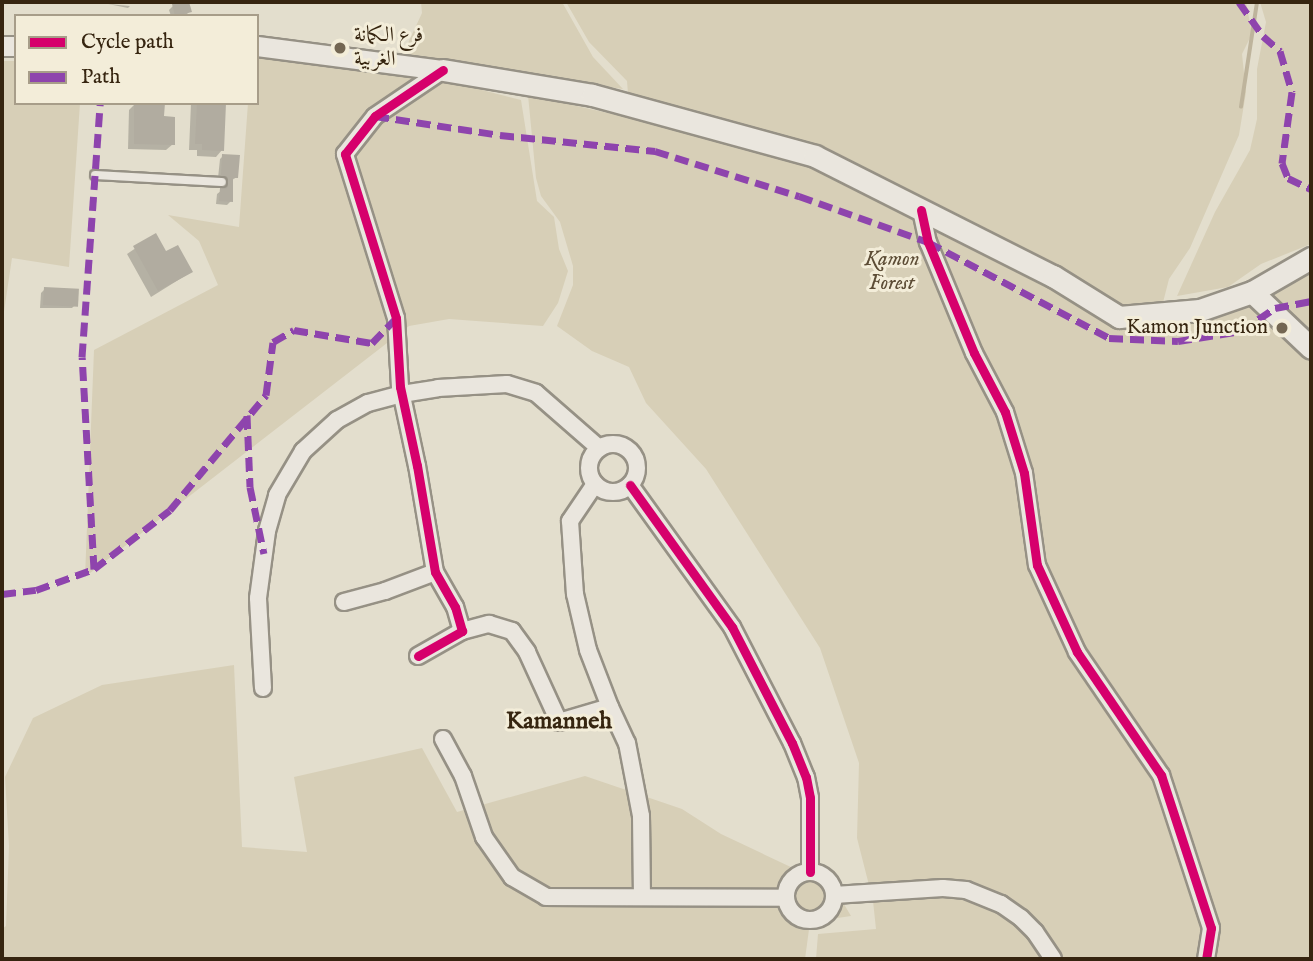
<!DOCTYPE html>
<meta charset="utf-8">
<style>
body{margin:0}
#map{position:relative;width:1313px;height:961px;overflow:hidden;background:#e3decd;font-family:"IM FELL English",Amiri,serif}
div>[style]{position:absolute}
.green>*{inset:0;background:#d7cfb7}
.shadow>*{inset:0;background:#0003}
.stream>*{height:3.5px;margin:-1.75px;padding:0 1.75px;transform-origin:1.75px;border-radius:1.75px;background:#beb49c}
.building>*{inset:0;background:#b1aca0;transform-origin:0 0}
.roads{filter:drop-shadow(2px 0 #969185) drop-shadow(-2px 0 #969185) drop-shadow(0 2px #969185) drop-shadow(0 -2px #969185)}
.service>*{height:8px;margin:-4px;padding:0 4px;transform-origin:4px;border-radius:4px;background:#eae6de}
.minor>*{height:16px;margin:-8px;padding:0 8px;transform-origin:8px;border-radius:8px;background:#eae6de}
.minor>.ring{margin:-8px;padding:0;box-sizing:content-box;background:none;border:16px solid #eae6de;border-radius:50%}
.tertiary>*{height:19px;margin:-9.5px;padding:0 9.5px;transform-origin:9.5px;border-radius:9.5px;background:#eae6de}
.secondary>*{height:21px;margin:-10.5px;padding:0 10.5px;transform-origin:10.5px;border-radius:10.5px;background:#eae6de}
.quiet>*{height:7px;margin-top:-3.5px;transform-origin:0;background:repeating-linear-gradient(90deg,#8e44ad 0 14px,transparent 0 21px)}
.cycleway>*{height:9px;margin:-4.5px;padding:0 4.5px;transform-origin:4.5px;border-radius:4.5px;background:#d6006c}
.dots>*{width:19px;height:19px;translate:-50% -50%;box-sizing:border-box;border:4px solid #f3edd9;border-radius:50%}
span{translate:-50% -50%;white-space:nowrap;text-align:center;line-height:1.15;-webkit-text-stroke:6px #f3edd9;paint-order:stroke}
.poi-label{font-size:21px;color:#362510}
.left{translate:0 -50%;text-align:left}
.right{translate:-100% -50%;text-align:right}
.park-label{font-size:21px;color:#5c4c35;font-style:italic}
.quarter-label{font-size:24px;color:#362510;font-weight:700}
.frame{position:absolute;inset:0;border:4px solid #362510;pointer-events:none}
.legend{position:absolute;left:14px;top:14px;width:245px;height:91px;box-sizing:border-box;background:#f3edd9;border:2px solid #a79d89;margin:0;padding:9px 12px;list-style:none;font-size:21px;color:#362510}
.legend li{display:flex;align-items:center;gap:14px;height:35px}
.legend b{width:35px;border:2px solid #a79d89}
</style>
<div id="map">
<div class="green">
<i style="clip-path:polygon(421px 2px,562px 2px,593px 57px,623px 89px,402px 56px,422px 13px)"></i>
<i style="clip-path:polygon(566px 2px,1246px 2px,1252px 34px,1242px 54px,1246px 92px,1239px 135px,1190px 248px,1169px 279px,1158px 322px,1193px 322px,1225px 313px,1311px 272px,1311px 959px,816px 959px,818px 934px,876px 929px,873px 901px,857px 838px,859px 763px,820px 648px,706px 469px,646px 403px,629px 367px,592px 351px,557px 326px,573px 285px,573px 266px,560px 222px,541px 196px,536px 178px,528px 95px,630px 118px,627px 81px,589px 42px)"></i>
<i style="clip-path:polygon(1260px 2px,1311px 2px,1311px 244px,1261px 264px,1228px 287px,1177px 296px,1215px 212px,1250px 150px,1257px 119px,1257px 69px,1266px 22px)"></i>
<i style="clip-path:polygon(257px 55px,424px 75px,521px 100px,537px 201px,554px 217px,559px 249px,568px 271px,558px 303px,543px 326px,449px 319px,409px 326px,85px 577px,94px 350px,218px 285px,199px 241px,168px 215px,239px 227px,248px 103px,257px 103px)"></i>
<i style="clip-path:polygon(2px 61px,16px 61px,16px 103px,80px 103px,69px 267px,12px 258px,2px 325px)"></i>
<i style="clip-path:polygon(234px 665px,242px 847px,307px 852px,294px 777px,422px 748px,457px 812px,585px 776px,682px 809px,721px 834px,795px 869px,838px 894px,851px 916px,810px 922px,805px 959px,2px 959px,2px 929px,6px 926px,9px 846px,5px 777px,33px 718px,102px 685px)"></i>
</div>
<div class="shadow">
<i style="clip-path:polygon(187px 2px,190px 11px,186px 15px,171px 16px,169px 10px,173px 6px)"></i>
<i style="clip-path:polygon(108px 4px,130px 6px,128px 8px)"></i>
<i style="clip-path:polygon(191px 103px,224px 103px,222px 150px,216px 157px,197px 156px,197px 150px,189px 150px)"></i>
<i style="clip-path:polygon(135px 104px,163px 118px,173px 144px,166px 150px,128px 149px,129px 110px)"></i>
<i style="clip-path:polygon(223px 156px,237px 177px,232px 180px,231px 201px,227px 205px,216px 204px,217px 194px,226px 187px,223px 180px,218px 178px,220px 159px)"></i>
<i style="clip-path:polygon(155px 235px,166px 254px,191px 272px,151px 297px,127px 254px)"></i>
<i style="clip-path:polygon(45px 289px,76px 304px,72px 308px,40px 308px,41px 293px)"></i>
</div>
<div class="stream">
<i style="left:1241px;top:107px;width:106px;rotate:-81.3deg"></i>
</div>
<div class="building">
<i style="clip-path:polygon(180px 2px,189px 2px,192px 12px,175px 16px,172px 4px)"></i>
<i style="clip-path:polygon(134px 103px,165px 103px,164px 116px,175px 117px,175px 145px,134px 144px)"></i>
<i style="clip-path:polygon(197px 103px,226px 103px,224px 151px,202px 150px,202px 144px,195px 144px)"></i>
<i style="clip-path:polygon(222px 154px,240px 155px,238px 178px,233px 178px,233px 202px,219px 201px,220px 188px,228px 183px,226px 177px,221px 175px)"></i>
<i style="clip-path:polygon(156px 233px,166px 251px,178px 245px,193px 272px,158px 291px,133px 246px)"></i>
<i style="left:44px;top:287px;width:35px;height:18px;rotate:3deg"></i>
</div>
<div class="roads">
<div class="service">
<i style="left:95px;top:175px;width:127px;rotate:3.2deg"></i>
</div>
<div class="minor">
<i style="left:921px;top:210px;width:33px;rotate:78deg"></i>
<i style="left:928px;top:242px;width:120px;rotate:67.5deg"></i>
<i style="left:974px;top:353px;width:67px;rotate:62.3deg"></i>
<i style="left:1005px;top:412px;width:64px;rotate:72.7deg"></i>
<i style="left:1024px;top:473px;width:93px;rotate:82deg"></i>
<i style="left:1037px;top:565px;width:96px;rotate:65.3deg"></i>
<i style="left:1077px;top:652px;width:149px;rotate:55.7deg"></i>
<i style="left:1161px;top:775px;width:161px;rotate:71.9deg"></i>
<i style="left:1211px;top:928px;width:31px;rotate:99deg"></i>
<i class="ring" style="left:589px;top:444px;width:32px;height:32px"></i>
<i style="left:595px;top:484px;width:45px;rotate:124deg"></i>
<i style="left:570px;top:521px;width:73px;rotate:86.1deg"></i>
<i style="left:575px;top:594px;width:57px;rotate:76.9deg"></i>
<i style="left:588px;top:650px;width:61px;rotate:68.9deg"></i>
<i style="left:630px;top:485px;width:175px;rotate:54.3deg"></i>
<i style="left:732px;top:627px;width:131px;rotate:62.7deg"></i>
<i style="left:792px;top:743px;width:37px;rotate:68deg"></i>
<i style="left:806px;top:777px;width:21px;rotate:79deg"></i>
<i style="left:810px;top:798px;width:74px;rotate:90deg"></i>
<i style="left:344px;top:602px;width:42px;rotate:-15deg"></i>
<i style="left:385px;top:591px;width:53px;rotate:-20.8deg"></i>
<i style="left:462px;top:631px;width:28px;rotate:-15deg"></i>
<i style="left:489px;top:624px;width:24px;rotate:17deg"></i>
<i style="left:512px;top:631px;width:26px;rotate:54deg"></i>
<i style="left:527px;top:652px;width:77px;rotate:65.4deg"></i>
<i style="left:559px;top:722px;width:53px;rotate:-16.4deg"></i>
<i style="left:610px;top:707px;width:40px;rotate:65deg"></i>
<i style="left:627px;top:743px;width:74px;rotate:79.1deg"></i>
<i style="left:641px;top:816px;width:81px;rotate:89.3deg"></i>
<i style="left:418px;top:656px;width:51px;rotate:-29.6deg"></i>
<i style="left:462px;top:631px;width:25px;rotate:-106deg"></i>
<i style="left:455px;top:607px;width:40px;rotate:-119.7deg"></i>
<i style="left:435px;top:572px;width:108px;rotate:-99.6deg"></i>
<i style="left:417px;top:466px;width:81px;rotate:-102.1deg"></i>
<i style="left:400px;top:387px;width:69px;rotate:-93.3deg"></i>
<i style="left:396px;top:318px;width:172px;rotate:-107.3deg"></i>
<i style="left:345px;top:154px;width:48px;rotate:-51.7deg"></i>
<i style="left:375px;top:116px;width:82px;rotate:-34.1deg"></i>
<i style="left:263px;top:688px;width:90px;rotate:-93.2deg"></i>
<i style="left:258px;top:598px;width:68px;rotate:-82.3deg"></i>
<i style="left:267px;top:531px;width:37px;rotate:-74deg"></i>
<i style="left:277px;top:495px;width:51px;rotate:-59.4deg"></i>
<i style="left:303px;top:451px;width:46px;rotate:-42.4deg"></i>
<i style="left:337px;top:420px;width:35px;rotate:-29deg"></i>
<i style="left:368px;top:403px;width:35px;rotate:-15deg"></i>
<i style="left:402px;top:394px;width:36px;rotate:-9deg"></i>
<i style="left:438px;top:388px;width:69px;rotate:-3.3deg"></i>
<i style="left:507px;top:384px;width:30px;rotate:17deg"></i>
<i style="left:536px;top:393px;width:84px;rotate:41.1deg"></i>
<i style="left:443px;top:739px;width:42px;rotate:61.6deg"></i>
<i style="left:463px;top:776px;width:65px;rotate:71deg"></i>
<i style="left:484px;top:837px;width:49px;rotate:55deg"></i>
<i style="left:512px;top:877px;width:39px;rotate:30deg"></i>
<i style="left:546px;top:897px;width:239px;rotate:0.2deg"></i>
<i class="ring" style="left:786px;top:872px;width:32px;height:32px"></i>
<i style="left:834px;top:895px;width:109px;rotate:-3.7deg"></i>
<i style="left:943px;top:888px;width:23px;rotate:5deg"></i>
<i style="left:966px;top:890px;width:38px;rotate:22deg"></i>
<i style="left:1001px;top:904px;width:24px;rotate:35deg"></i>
<i style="left:1021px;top:918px;width:20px;rotate:45deg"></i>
<i style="left:1035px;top:932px;width:32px;rotate:56deg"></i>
</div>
<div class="tertiary">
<i style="left:2px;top:46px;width:14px"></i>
<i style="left:257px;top:46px;width:188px;rotate:7.4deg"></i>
</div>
<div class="secondary">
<i style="left:443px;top:70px;width:151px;rotate:9.5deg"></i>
<i style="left:592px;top:95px;width:231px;rotate:15.3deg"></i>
<i style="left:815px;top:156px;width:267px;rotate:26.8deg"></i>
<i style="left:1053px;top:276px;width:78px;rotate:31.8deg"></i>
<i style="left:1119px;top:317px;width:81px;rotate:-4.9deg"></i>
<i style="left:1200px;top:310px;width:55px;rotate:-19.1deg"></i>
<i style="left:1252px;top:292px;width:68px;rotate:-30deg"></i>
<i style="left:1252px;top:292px;width:81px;rotate:43.5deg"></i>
</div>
</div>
<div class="quiet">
<i style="left:1239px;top:2px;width:42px;rotate:54.8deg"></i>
<i style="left:1263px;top:36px;width:23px;rotate:41deg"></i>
<i style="left:1280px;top:51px;width:43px;rotate:73.7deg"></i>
<i style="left:1292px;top:92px;width:72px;rotate:98deg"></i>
<i style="left:1282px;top:163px;width:16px;rotate:68deg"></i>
<i style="left:1288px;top:178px;width:25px;rotate:26deg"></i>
<i style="left:375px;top:116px;width:126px;rotate:8.6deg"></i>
<i style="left:500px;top:135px;width:156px;rotate:5.9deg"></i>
<i style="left:655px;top:151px;width:151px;rotate:17.4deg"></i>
<i style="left:799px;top:196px;width:137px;rotate:19.6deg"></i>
<i style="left:928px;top:242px;width:205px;rotate:27.9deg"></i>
<i style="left:1109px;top:338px;width:69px;rotate:2.5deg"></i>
<i style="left:1178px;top:341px;width:64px;rotate:-9deg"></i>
<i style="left:1241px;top:331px;width:41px;rotate:-34.1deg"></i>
<i style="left:1275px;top:308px;width:37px;rotate:-11deg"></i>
<i style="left:247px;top:415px;width:72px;rotate:87.6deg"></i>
<i style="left:250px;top:487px;width:68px;rotate:78.2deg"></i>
<i style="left:94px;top:569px;width:212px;rotate:-93.2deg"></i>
<i style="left:82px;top:357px;width:255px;rotate:-85.9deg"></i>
<i style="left:2px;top:594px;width:34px;rotate:-7deg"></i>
<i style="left:36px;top:590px;width:62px;rotate:-19.9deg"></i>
<i style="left:94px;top:569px;width:96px;rotate:-37.8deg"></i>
<i style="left:170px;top:510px;width:150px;rotate:-50.1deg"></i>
<i style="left:266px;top:395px;width:53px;rotate:-82.5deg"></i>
<i style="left:273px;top:342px;width:24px;rotate:-30deg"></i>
<i style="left:294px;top:330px;width:79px;rotate:9.5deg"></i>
<i style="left:372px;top:343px;width:35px;rotate:-46deg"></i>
</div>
<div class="cycleway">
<i style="left:921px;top:210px;width:33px;rotate:78deg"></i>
<i style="left:928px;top:242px;width:120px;rotate:67.5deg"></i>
<i style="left:974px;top:353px;width:67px;rotate:62.3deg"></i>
<i style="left:1005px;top:412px;width:64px;rotate:72.7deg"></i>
<i style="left:1024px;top:473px;width:93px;rotate:82deg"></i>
<i style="left:1037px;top:565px;width:96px;rotate:65.3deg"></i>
<i style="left:1077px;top:652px;width:149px;rotate:55.7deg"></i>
<i style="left:1161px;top:775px;width:161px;rotate:71.9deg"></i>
<i style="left:1211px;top:928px;width:31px;rotate:99deg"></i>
<i style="left:630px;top:485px;width:175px;rotate:54.3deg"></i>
<i style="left:732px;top:627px;width:131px;rotate:62.7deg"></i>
<i style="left:792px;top:743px;width:37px;rotate:68deg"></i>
<i style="left:806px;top:777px;width:21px;rotate:79deg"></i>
<i style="left:810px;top:798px;width:74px;rotate:90deg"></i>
<i style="left:418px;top:656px;width:51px;rotate:-29.6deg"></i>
<i style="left:462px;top:631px;width:25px;rotate:-106deg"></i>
<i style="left:455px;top:607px;width:40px;rotate:-119.7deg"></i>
<i style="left:435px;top:572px;width:108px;rotate:-99.6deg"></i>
<i style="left:417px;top:466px;width:81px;rotate:-102.1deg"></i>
<i style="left:400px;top:387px;width:69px;rotate:-93.3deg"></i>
<i style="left:396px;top:318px;width:172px;rotate:-107.3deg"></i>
<i style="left:345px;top:154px;width:48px;rotate:-51.7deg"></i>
<i style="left:375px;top:116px;width:82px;rotate:-34.1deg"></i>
</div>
<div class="dots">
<i style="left:340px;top:48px;background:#736652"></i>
<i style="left:1282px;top:328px;background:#736652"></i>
</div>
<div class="poi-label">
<span class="left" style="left:354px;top:48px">فرع الكمانة<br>الغربية</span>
<span class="right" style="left:1268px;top:328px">Kamon Junction</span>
</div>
<div class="park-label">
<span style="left:892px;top:272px">Kamon<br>Forest</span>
</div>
<div class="quarter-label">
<span style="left:559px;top:722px">Kamanneh</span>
</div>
<div class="frame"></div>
<ul class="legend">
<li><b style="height:9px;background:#d6006c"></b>Cycle path</li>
<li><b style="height:9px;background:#8e44ad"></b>Path</li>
</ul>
</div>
